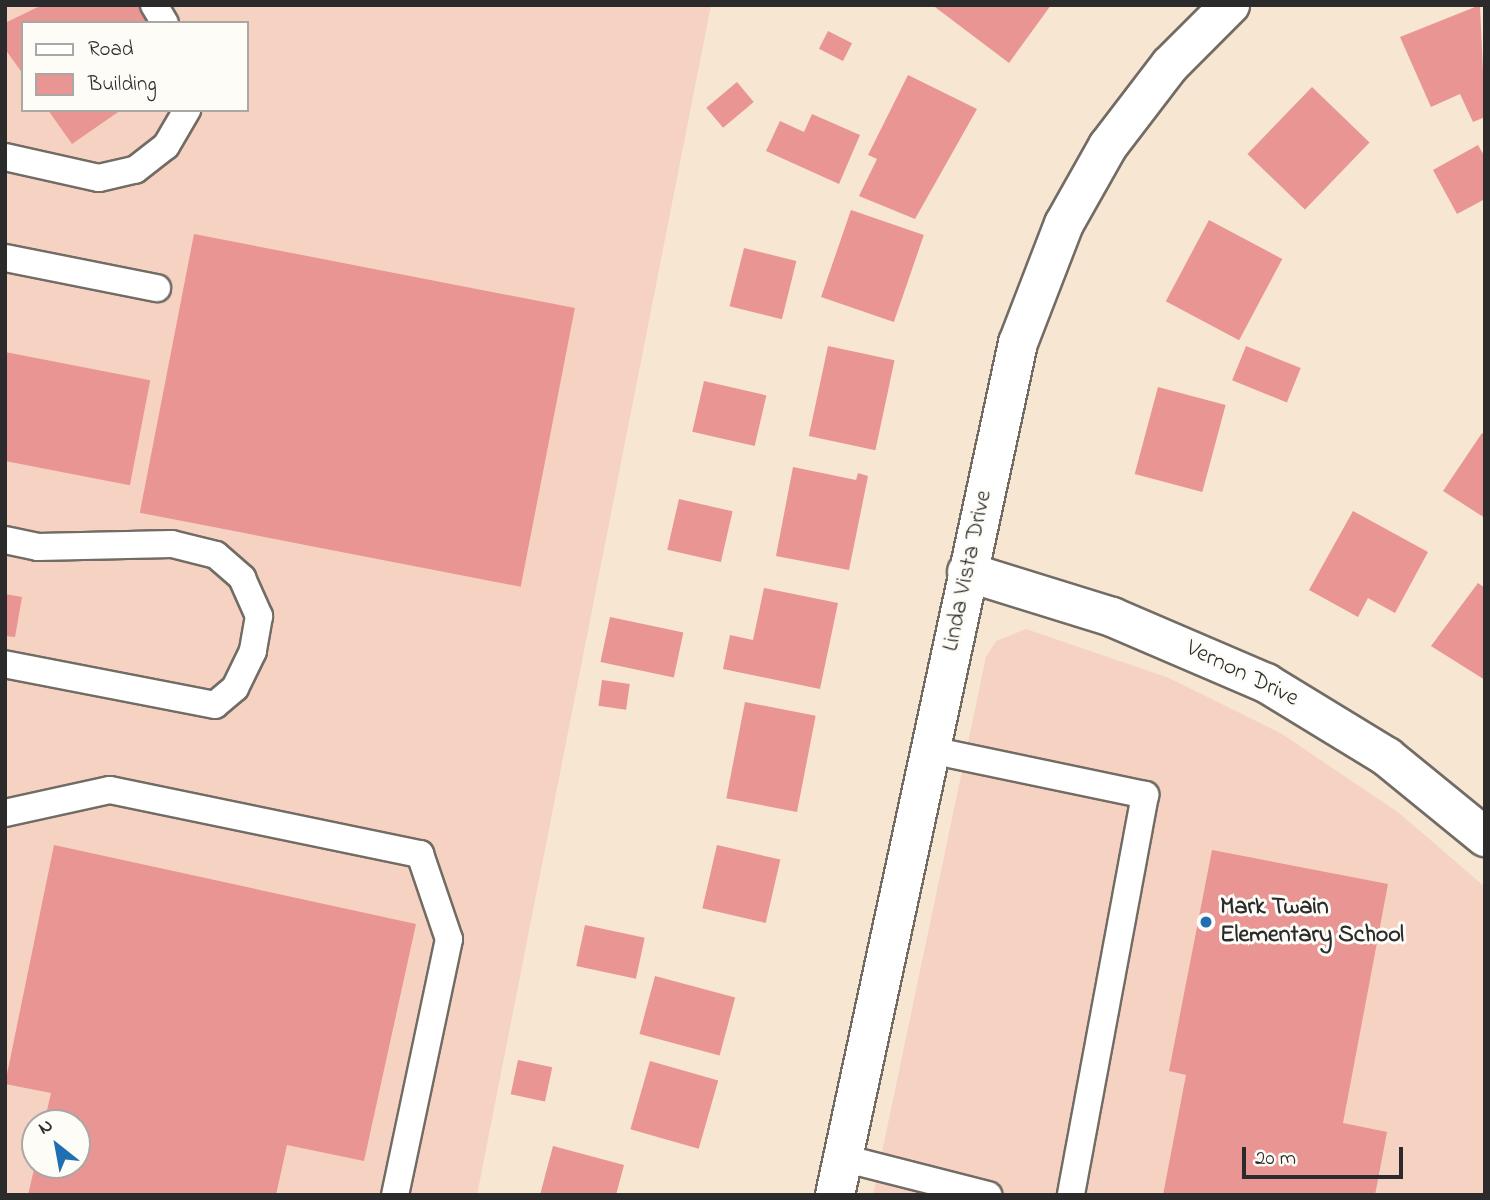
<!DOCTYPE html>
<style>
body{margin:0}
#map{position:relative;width:1490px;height:1200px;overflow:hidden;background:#f7e6d1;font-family:"Indie Flower",sans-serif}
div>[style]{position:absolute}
.built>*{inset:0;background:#f5d2c2}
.building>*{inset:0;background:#e99593;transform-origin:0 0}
.roads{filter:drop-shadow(2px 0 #726c65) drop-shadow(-2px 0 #726c65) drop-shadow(0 2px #726c65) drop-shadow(0 -2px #726c65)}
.service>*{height:26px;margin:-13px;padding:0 13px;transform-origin:13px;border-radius:13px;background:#fff}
.minor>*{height:38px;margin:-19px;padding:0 19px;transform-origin:19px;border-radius:19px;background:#fff}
.dots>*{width:19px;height:19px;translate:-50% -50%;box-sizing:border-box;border:4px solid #fdfcf7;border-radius:50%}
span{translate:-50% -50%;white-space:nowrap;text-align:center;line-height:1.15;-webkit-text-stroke:6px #fdfcf7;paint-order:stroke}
.street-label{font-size:24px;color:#2b2b2b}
.poi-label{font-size:24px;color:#2b2b2b;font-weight:700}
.left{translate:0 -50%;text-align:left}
.frame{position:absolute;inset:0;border:7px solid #2b2b2b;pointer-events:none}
.legend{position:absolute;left:21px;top:21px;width:228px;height:91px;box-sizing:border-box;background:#fdfcf7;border:2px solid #a9a8a5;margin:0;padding:9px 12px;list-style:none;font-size:21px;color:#2b2b2b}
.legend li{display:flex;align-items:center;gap:14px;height:35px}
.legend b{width:35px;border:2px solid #a9a8a5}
.north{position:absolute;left:21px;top:1109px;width:70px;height:70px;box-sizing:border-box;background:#fdfcf7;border:2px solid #a9a8a5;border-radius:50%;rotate:329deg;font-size:19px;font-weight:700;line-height:28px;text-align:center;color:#2b2b2b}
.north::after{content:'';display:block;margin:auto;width:24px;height:32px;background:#1f6fb2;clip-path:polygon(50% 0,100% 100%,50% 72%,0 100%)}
.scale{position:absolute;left:1242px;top:1147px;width:161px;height:32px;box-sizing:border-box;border:4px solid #2b2b2b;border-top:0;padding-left:9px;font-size:21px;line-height:24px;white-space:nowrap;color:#2b2b2b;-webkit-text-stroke:5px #fdfcf7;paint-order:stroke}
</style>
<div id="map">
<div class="built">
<i style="clip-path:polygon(evenodd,5px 5px,711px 5px,477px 1195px,5px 1195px,5px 5px,23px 23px,247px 23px,247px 110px,23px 110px,23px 23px,5px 5px,35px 1123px,77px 1123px,77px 1165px,35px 1165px,35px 1123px)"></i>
<i style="clip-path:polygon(1026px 629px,1169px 678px,1282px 734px,1399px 813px,1485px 887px,1485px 1195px,873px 1195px,986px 657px,996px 641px)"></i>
</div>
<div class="building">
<i style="clip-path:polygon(42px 5px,138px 5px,150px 23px,23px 23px,23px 74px,5px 49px,5px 23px)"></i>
<i style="clip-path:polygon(1051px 5px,1009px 63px,935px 7px,937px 5px)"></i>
<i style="clip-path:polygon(1480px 5px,1485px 117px,1473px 122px,1460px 94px,1431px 107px,1400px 37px)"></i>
<i style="left:828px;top:31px;width:27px;height:20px;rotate:27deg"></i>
<i style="clip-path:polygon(908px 75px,977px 109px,915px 219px,859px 196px,877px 159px,868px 155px)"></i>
<i style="left:737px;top:82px;width:26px;height:40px;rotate:50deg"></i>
<i style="left:1312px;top:87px;width:80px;height:93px;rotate:44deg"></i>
<i style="clip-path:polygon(48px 110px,121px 110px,72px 144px)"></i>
<i style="clip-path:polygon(812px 114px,860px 135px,839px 184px,766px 151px,780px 121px,804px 132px)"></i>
<i style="clip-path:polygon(1478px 145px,1485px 157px,1485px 199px,1457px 214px,1433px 170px)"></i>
<i style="left:851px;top:210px;width:77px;height:92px;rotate:19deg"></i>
<i style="left:1209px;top:220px;width:83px;height:92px;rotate:28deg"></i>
<i style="left:194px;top:234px;width:388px;height:284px;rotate:11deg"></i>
<i style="left:744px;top:248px;width:54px;height:60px;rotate:14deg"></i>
<i style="left:828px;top:346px;width:68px;height:92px;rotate:12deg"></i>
<i style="left:1246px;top:346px;width:59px;height:37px;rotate:22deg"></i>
<i style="left:5px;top:352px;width:148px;height:107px;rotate:11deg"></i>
<i style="left:704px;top:381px;width:64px;height:52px;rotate:13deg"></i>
<i style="left:1158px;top:387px;width:70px;height:90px;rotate:15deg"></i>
<i style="clip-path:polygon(1482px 433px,1485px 435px,1485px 518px,1443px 491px)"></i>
<i style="clip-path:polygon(793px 467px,856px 480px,858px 473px,868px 476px,849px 570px,776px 556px)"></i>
<i style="left:679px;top:499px;width:55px;height:52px;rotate:13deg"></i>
<i style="clip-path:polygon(1353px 511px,1428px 552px,1395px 613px,1368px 598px,1358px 617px,1309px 590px)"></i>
<i style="clip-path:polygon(1478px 583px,1485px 588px,1485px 680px,1431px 646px)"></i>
<i style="clip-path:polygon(764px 588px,838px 603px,820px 689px,723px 669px,730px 635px,753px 640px)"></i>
<i style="clip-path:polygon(5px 594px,22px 597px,15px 637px,5px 636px)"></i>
<i style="left:610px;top:617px;width:75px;height:46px;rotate:12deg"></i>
<i style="left:602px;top:680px;width:28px;height:26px;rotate:8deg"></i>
<i style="left:745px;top:702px;width:72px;height:98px;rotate:11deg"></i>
<i style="clip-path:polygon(54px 845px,416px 924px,364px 1161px,287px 1145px,276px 1195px,28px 1195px,35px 1165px,77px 1165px,77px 1123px,44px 1123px,51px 1093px,5px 1084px)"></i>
<i style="left:717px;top:845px;width:65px;height:65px;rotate:13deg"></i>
<i style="clip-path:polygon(1212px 850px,1388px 884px,1343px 1123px,1387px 1132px,1375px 1195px,1163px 1195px,1186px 1075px,1169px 1071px)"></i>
<i style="left:585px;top:925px;width:61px;height:42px;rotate:12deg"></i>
<i style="left:655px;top:976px;width:83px;height:60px;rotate:15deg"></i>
<i style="left:518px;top:1060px;width:35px;height:35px;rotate:12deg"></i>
<i style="left:650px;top:1061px;width:71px;height:71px;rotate:16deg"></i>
<i style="clip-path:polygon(553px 1146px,624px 1165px,616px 1195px,540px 1195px)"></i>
</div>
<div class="roads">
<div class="service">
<i style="left:154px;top:5px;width:21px;rotate:59deg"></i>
<i style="left:5px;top:157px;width:96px;rotate:12.6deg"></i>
<i style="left:99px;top:178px;width:37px;rotate:-13deg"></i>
<i style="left:135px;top:170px;width:39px;rotate:-38deg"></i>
<i style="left:166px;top:146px;width:42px;rotate:-59.7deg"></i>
<i style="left:5px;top:258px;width:155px;rotate:11.2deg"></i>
<i style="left:5px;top:540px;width:34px;rotate:12deg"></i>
<i style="left:38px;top:547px;width:134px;rotate:-1.3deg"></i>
<i style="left:172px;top:544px;width:45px;rotate:14deg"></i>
<i style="left:216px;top:555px;width:35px;rotate:41deg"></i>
<i style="left:242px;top:578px;width:42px;rotate:65.9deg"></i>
<i style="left:259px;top:616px;width:36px;rotate:100deg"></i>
<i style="left:253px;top:651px;width:41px;rotate:115.9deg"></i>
<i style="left:235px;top:688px;width:26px;rotate:140deg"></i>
<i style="left:215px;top:705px;width:214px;rotate:-169deg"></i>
<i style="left:930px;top:750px;width:220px;rotate:11.8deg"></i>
<i style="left:1145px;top:795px;width:407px;rotate:100.5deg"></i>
<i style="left:5px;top:813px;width:107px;rotate:-12.4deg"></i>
<i style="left:110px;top:790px;width:317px;rotate:11.7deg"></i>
<i style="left:420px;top:854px;width:90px;rotate:71.2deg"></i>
<i style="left:449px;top:939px;width:262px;rotate:101.9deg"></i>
<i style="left:843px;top:1158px;width:150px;rotate:14.3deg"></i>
</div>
<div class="minor">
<i style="left:967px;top:572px;width:152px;rotate:17.2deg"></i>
<i style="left:1112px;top:617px;width:168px;rotate:23.2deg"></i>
<i style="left:1266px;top:683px;width:142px;rotate:31.4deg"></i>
<i style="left:1387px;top:757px;width:127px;rotate:39.2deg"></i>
<i style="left:835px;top:1195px;width:871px;rotate:-77.88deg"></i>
<i style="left:1018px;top:343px;width:128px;rotate:-68.9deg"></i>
<i style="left:1064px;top:224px;width:90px;rotate:-60.6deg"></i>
<i style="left:1108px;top:146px;width:102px;rotate:-52.6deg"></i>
<i style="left:1170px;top:65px;width:85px;rotate:-45deg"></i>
</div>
</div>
<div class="dots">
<i style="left:1206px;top:922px;background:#1f6fb2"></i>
</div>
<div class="street-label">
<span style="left:968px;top:571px;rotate:-78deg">Linda Vista Drive</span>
<span style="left:1242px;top:674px;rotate:26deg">Vernon Drive</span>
</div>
<div class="poi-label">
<span class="left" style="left:1220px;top:922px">Mark Twain<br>Elementary School</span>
</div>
<div class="frame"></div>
<ul class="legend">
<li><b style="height:9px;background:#fff"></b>Road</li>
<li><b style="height:19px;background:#e99593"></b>Building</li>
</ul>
<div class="north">N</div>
<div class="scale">20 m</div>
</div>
